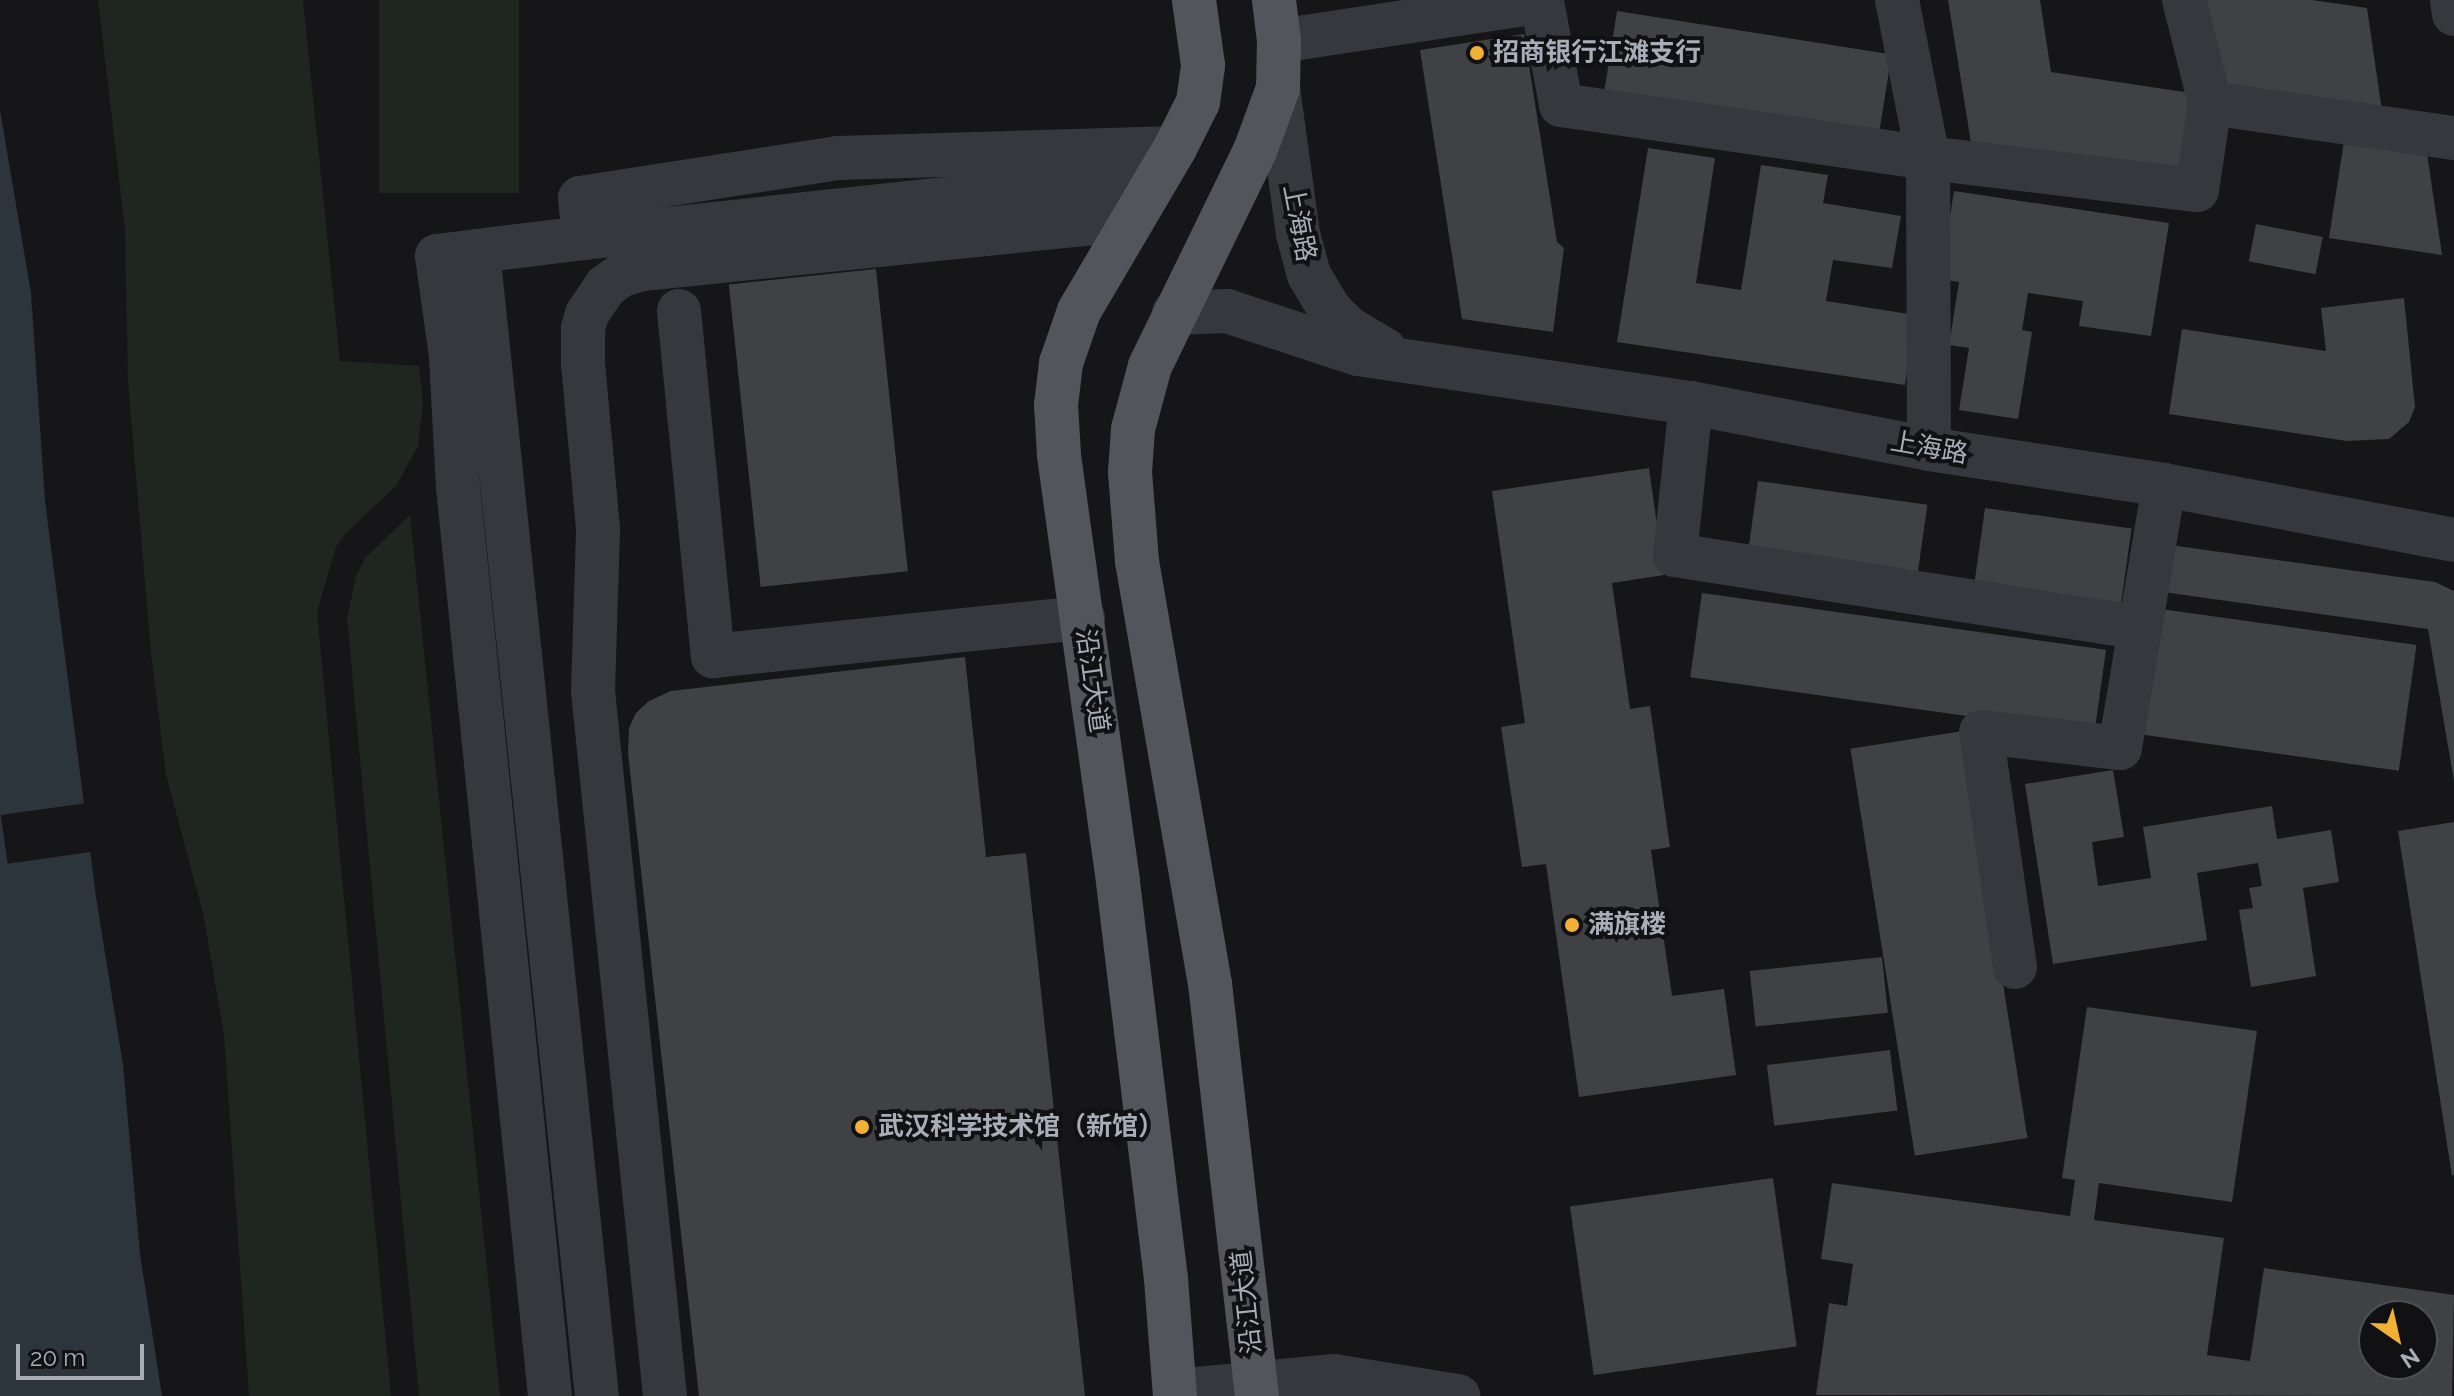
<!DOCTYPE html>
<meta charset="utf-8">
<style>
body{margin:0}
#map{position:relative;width:2454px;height:1396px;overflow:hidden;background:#161618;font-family:Raleway,"Noto Sans SC",sans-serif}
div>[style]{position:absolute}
.green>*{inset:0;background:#1e261f;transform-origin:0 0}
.water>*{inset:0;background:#2c353c}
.pier>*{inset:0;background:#161618;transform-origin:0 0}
.building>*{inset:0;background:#404145;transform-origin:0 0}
.minor>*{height:44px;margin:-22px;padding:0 22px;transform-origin:22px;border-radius:22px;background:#37383d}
.major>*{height:44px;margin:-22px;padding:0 22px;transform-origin:22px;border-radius:22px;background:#53555c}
.dots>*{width:22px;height:22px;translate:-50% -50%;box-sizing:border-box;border:4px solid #111113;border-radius:50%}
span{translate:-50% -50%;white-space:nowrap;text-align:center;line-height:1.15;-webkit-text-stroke:8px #111113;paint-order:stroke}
.poi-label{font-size:26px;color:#a8adb8;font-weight:700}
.left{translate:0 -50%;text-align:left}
.street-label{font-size:26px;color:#a8adb8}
.north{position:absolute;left:2358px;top:1300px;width:80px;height:80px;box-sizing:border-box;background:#111113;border:2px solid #4d4f55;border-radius:50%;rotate:146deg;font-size:22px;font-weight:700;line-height:32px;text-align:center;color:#a8adb8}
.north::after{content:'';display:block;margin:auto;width:28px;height:36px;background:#f2b134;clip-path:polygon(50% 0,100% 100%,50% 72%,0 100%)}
.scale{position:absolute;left:16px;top:1344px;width:128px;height:36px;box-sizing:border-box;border:4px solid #a8adb8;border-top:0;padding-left:10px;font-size:24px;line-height:28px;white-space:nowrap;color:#a8adb8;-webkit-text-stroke:6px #111113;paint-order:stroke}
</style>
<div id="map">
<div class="green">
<i style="clip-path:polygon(98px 0,303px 0,340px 361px,419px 366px,423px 404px,418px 446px,396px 486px,346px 533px,336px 547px,317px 612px,391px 1396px,249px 1396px,224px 1034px,203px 913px,166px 775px,151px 653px,128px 382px,125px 230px)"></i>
<i style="left:379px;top:0;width:140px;height:193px"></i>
<i style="clip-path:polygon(410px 515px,500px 1396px,419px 1396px,347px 618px,356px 576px,365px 558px)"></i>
</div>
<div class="water">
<i style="clip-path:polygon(0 110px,31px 293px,45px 501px,96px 897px,123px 1065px,140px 1254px,162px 1396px,0 1396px)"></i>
</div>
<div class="pier">
<i style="left:87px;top:803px;width:49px;height:87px;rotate:82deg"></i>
</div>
<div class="building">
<i style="clip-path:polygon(1948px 0,2040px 0,2051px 72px,2204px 95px,2191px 182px,1972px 149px)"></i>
<i style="clip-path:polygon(2200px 0,2312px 0,2367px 8px,2382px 111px,2212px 84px)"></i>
<i style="left:1617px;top:11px;width:278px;height:92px;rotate:9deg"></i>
<i style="clip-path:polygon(1524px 34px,1557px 242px,1564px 248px,1553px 332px,1462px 319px,1420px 50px)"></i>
<i style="clip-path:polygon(2346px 128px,2425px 140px,2442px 255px,2329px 238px)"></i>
<i style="clip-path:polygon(1648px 148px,1715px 158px,1696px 283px,1741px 290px,1761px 165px,1828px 175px,1823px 203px,1901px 216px,1892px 268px,1833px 260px,1826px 301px,1915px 315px,1905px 385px,1617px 342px)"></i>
<i style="clip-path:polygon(1954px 191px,2169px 223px,2151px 336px,2079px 326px,2083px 301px,2028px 293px,2022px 330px,2032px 332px,2018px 419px,1959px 410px,1969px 348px,1949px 345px,1959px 282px,1940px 279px)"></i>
<i style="left:2256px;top:224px;width:68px;height:38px;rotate:11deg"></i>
<i style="left:876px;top:269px;width:304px;height:148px;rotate:84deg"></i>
<i style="clip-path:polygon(2404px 298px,2415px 407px,2409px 422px,2389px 439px,2347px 441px,2169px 414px,2182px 329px,2326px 351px,2321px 308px)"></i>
<i style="clip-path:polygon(1649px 468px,1664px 575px,1612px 583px,1630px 709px,1650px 706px,1670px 847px,1651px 850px,1672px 996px,1724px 989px,1736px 1075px,1579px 1097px,1546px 864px,1522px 867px,1501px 727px,1525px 723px,1492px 491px)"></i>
<i style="left:1758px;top:481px;width:171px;height:73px;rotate:8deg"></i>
<i style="left:1985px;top:508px;width:148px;height:77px;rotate:8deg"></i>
<i style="clip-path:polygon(2170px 545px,2435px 582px,2454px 591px,2454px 781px,2428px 629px,2163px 592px)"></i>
<i style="left:1702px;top:593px;width:408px;height:85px;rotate:8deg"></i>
<i style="left:2161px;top:609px;width:258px;height:127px;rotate:8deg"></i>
<i style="clip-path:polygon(965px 657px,986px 857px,1026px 853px,1085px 1396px,699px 1396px,628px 753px,629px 728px,636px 713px,649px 701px,671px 691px)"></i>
<i style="left:1963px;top:731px;width:412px;height:114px;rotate:81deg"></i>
<i style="clip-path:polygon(2113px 770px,2124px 837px,2092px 842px,2098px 886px,2151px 878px,2143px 827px,2272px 806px,2277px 839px,2331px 830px,2339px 882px,2303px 888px,2316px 976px,2251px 987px,2239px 910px,2253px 908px,2249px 888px,2262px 886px,2258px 863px,2197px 873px,2207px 940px,2053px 964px,2025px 784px)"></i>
<i style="clip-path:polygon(2454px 822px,2454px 1175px,2452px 1176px,2398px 831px)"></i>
<i style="left:1882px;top:957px;width:56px;height:133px;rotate:84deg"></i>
<i style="clip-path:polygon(evenodd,2087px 1007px,2257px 1031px,2232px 1202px,2099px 1183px,2094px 1220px,2224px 1238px,2207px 1355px,2250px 1361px,2264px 1268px,2454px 1295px,2452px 1396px,1816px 1395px,1829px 1303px,1847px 1306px,1853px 1264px,1821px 1259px,1832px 1183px,2070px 1216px,2075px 1180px,2062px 1178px,2087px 1007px,2374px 1316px,2422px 1316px,2422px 1364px,2374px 1364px,2374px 1316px)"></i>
<i style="left:1890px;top:1050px;width:61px;height:124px;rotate:83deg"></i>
<i style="left:1773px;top:1178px;width:170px;height:205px;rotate:82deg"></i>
</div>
<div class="minor">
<i style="left:1897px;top:0;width:161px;rotate:78.9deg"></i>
<i style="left:1928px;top:158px;width:291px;rotate:89.8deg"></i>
<i style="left:2184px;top:0;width:106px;rotate:75.8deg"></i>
<i style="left:2452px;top:0;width:14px;rotate:82deg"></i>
<i style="left:1279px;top:41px;width:266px;rotate:-8.6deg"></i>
<i style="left:1542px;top:1px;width:106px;rotate:79.6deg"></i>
<i style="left:1561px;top:105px;width:371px;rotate:8.2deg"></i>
<i style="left:1928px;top:158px;width:271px;rotate:6.8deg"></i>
<i style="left:2197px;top:190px;width:88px;rotate:-81.5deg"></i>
<i style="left:2210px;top:103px;width:246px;rotate:8.2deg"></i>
<i style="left:1278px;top:88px;width:147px;rotate:82.2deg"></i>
<i style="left:1298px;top:234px;width:42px;rotate:75deg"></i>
<i style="left:1309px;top:275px;width:41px;rotate:59deg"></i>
<i style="left:1330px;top:310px;width:25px;rotate:45deg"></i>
<i style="left:1348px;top:328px;width:43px;rotate:30.7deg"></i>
<i style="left:1158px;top:176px;width:577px;rotate:173.84deg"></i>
<i style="left:584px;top:238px;width:40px;rotate:-95.7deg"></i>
<i style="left:580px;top:198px;width:261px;rotate:-8.8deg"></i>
<i style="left:838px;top:158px;width:337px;rotate:-1.7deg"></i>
<i style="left:478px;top:251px;width:1151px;rotate:84.07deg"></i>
<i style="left:679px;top:311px;width:347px;rotate:84.4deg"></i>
<i style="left:713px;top:656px;width:372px;rotate:-5.9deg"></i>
<i style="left:1174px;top:313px;width:53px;rotate:-2.2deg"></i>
<i style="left:1227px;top:311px;width:138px;rotate:18.2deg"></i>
<i style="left:1358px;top:354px;width:337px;rotate:8.4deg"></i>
<i style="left:1691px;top:403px;width:242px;rotate:10.9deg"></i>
<i style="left:1929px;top:449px;width:238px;rotate:8.7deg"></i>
<i style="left:2164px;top:485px;width:295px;rotate:10.7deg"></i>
<i style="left:1691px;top:403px;width:153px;rotate:96deg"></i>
<i style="left:1675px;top:555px;width:471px;rotate:8.9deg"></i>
<i style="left:2015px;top:967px;width:237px;rotate:-98.2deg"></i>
<i style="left:1981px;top:732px;width:140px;rotate:6.6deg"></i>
<i style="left:2120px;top:748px;width:267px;rotate:-80.5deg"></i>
<i style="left:1175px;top:1391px;width:160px;rotate:-5.4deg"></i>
<i style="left:1334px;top:1376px;width:126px;rotate:9.2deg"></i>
<i style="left:550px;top:1396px;width:914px;rotate:-95.78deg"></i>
<i style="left:458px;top:487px;width:131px;rotate:-93.1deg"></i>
<i style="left:451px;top:356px;width:101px;rotate:-98deg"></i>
<i style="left:437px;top:256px;width:148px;rotate:-7deg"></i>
<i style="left:665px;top:1396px;width:709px;rotate:-95.83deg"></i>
<i style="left:593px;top:691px;width:163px;rotate:-88.2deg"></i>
<i style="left:598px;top:528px;width:165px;rotate:-95.2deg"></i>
<i style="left:583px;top:364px;width:36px;rotate:-90deg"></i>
<i style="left:583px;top:328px;width:15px;rotate:-74deg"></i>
<i style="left:587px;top:314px;width:34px;rotate:-56deg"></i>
<i style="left:606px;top:286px;width:19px;rotate:-35deg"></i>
<i style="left:622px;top:275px;width:21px;rotate:-17deg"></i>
<i style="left:642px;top:269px;width:493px;rotate:-5.8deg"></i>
</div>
<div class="major">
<i style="left:1175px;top:1396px;width:117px;rotate:-94.4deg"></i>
<i style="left:1166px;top:1279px;width:401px;rotate:-96.9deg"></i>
<i style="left:1118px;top:881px;width:431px;rotate:-97.9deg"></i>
<i style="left:1059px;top:454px;width:49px;rotate:-93.5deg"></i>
<i style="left:1056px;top:405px;width:42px;rotate:-83.2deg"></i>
<i style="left:1061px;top:363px;width:55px;rotate:-70.9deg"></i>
<i style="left:1079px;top:311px;width:189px;rotate:-59.5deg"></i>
<i style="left:1175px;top:148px;width:51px;rotate:-63.4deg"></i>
<i style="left:1198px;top:102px;width:37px;rotate:-82deg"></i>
<i style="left:1203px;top:65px;width:66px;rotate:-97.9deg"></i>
<i style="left:1257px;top:1396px;width:415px;rotate:-96.5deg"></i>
<i style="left:1210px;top:984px;width:429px;rotate:-99.8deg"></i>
<i style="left:1137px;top:561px;width:89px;rotate:-94.5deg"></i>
<i style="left:1130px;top:472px;width:43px;rotate:-86deg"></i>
<i style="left:1133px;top:429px;width:65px;rotate:-74.9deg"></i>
<i style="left:1150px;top:366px;width:239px;rotate:-64deg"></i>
<i style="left:1255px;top:151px;width:67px;rotate:-69.9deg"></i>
<i style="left:1278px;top:88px;width:47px;rotate:-88.8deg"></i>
<i style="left:1279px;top:41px;width:41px;rotate:-97deg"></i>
</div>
<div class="dots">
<i style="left:1477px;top:53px;background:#f2b134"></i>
<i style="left:1572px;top:925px;background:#f2b134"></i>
<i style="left:862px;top:1127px;background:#f2b134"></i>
</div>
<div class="poi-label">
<span class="left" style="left:1493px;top:53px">招商银行江滩支行</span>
<span class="left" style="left:1588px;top:925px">满旗楼</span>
<span class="left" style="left:878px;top:1127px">武汉科学技术馆（新馆）</span>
</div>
<div class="street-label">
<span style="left:1299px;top:223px;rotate:79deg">上海路</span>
<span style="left:1929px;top:448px;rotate:10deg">上海路</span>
<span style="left:1092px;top:681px;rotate:82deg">沿江大道</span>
<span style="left:1247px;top:1302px;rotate:-96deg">沿江大道</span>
</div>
<div class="north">N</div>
<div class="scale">20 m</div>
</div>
